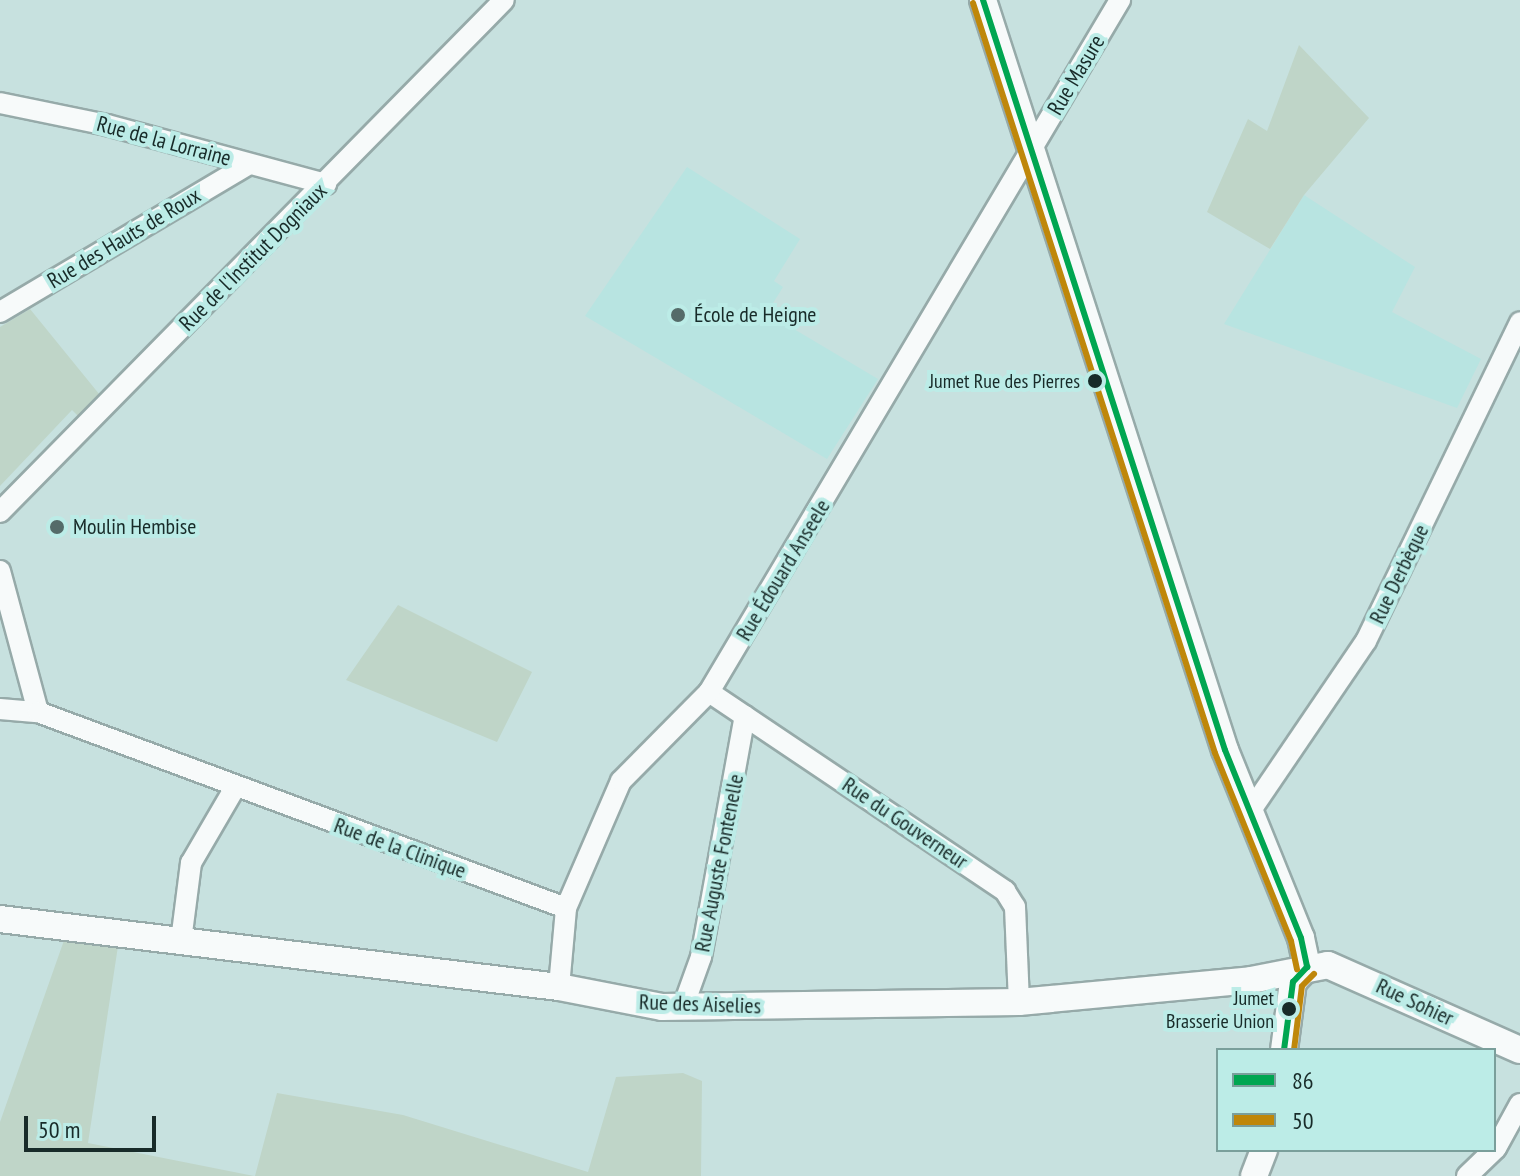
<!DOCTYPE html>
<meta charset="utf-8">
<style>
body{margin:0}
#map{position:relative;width:1520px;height:1176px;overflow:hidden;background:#c7e1df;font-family:"PT Sans Narrow",sans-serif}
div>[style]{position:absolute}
.built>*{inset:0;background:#b8e4e1}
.green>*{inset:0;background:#bfd5c8}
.roads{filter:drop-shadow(2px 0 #96aaa9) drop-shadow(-2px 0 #96aaa9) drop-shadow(0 2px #96aaa9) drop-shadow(0 -2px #96aaa9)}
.minor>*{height:20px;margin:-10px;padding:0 10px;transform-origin:10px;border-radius:10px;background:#f7fafa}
.tertiary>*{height:26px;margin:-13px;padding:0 13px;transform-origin:13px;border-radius:13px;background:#f7fafa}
.bus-1>*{height:6px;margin:-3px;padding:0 3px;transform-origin:3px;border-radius:3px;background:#00a651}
.bus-2>*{height:6px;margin:-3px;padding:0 3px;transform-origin:3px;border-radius:3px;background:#bf870a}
.dots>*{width:22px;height:22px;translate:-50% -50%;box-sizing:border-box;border:4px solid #bcece7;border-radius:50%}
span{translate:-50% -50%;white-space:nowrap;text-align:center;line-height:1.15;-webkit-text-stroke:8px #bcece7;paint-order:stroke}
.bus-label{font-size:20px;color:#182b29}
.right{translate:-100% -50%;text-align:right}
.street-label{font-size:22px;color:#182b29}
.poi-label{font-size:22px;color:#182b29}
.left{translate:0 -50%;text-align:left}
.legend{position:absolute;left:1216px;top:1048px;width:280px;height:104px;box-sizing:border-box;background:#bcece7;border:2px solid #7a9f9b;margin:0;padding:10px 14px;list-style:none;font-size:24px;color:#182b29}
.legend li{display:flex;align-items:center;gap:16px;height:40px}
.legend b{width:40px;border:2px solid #7a9f9b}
.scale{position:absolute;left:24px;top:1116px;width:132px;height:36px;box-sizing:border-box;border:4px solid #182b29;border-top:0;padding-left:10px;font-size:24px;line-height:28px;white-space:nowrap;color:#182b29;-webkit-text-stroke:6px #bcece7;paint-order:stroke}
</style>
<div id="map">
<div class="built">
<i style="clip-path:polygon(687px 167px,800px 239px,774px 281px,783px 287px,767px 313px,878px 379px,827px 459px,585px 316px)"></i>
<i style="clip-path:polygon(1304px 195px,1415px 267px,1392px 312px,1481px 359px,1457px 408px,1224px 324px)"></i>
</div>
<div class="green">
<i style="clip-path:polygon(1299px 45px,1369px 118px,1304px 195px,1270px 249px,1207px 212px,1248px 119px,1267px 131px)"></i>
<i style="clip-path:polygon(30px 309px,104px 400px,80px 418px,72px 410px,0 486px,0 327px)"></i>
<i style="clip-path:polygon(398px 605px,532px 672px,497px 742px,346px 680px)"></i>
<i style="clip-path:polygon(68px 929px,120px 933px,88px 1143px,254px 1176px,0 1176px,0 1122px)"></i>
<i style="clip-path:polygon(683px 1073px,702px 1081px,701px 1176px,255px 1176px,277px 1093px,403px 1115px,588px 1172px,616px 1077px)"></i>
</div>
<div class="roads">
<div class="minor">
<i style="left:0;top:103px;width:109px;rotate:11.6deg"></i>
<i style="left:107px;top:125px;width:227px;rotate:15.1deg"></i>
<i style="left:0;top:312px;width:290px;rotate:-30.7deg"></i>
<i style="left:0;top:512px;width:718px;rotate:-45.45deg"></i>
<i style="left:0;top:571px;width:146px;rotate:74.9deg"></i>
<i style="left:709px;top:692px;width:357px;rotate:33.9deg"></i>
<i style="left:1005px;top:891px;width:19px;rotate:58deg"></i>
<i style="left:1015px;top:907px;width:95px;rotate:87.6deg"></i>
<i style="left:0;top:709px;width:38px;rotate:5deg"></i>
<i style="left:38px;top:712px;width:563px;rotate:20.37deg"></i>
<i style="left:1251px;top:810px;width:204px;rotate:-55.8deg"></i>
<i style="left:1366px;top:641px;width:354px;rotate:-64.2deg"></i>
<i style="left:181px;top:941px;width:79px;rotate:-82.7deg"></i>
<i style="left:191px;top:863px;width:86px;rotate:-59.8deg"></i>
<i style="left:559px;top:987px;width:79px;rotate:-84.9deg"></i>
<i style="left:566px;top:908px;width:138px;rotate:-66.6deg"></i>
<i style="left:621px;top:781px;width:125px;rotate:-45.3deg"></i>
<i style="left:709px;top:692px;width:805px;rotate:-59.29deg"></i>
<i style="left:683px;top:1007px;width:53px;rotate:-70.2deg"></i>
<i style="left:701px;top:957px;width:245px;rotate:-79.7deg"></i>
<i style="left:1467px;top:1176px;width:40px;rotate:-44deg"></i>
<i style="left:1496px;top:1148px;width:50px;rotate:-61.4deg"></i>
</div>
<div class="tertiary">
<i style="left:983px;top:0;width:788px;rotate:72.12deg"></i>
<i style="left:1225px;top:750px;width:203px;rotate:68deg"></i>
<i style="left:1301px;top:938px;width:30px;rotate:78deg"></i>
<i style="left:0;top:919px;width:563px;rotate:6.94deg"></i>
<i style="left:559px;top:987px;width:105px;rotate:11deg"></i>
<i style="left:662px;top:1007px;width:357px;rotate:-0.8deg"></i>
<i style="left:1019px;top:1002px;width:233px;rotate:-5.4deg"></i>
<i style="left:1251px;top:980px;width:78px;rotate:-11deg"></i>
<i style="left:1328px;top:965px;width:210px;rotate:23.9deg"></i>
<i style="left:1284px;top:1050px;width:69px;rotate:-82.5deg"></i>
<i style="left:1293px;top:982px;width:21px;rotate:-47deg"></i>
<i style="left:1254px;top:1176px;width:28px;rotate:-69deg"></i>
</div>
</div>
<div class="bus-1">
<i style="left:983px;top:0;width:788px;rotate:72.12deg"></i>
<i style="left:1225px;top:750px;width:203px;rotate:68deg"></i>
<i style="left:1301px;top:938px;width:30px;rotate:78deg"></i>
<i style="left:1284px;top:1050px;width:69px;rotate:-82.5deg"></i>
<i style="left:1293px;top:982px;width:21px;rotate:-47deg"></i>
</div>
<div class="bus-2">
<i style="left:973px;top:3px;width:788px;rotate:72.12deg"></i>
<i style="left:1215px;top:753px;width:203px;rotate:68deg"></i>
<i style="left:1291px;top:941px;width:29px;rotate:78deg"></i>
<i style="left:1294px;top:1050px;width:64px;rotate:-82.9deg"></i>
<i style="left:1302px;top:986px;width:17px;rotate:-45deg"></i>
</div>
<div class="dots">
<i style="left:678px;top:315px;background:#556b69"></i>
<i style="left:1095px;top:381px;background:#182b29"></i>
<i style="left:57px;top:527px;background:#556b69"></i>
<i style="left:1289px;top:1009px;background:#182b29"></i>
</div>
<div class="bus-label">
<span class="right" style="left:1080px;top:381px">Jumet Rue des Pierres</span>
<span class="right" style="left:1274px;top:1010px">Jumet<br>Brasserie Union</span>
</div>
<div class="street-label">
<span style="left:1076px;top:75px;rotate:-59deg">Rue Masure</span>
<span style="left:164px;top:141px;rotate:15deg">Rue de la Lorraine</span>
<span style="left:124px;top:238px;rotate:-31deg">Rue des Hauts de Roux</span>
<span style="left:253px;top:257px;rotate:-45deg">Rue de l'Institut Dogniaux</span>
<span style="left:783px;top:570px;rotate:-59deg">Rue Édouard Anseele</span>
<span style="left:1399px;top:574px;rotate:-64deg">Rue Derbèque</span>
<span style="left:905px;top:823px;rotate:34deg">Rue du Gouverneur</span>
<span style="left:400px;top:848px;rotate:20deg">Rue de la Clinique</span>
<span style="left:719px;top:863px;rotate:-79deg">Rue Auguste Fontenelle</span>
<span style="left:1415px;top:1002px;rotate:25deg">Rue Sohier</span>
<span style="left:700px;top:1004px;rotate:2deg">Rue des Aiselies</span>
</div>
<div class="poi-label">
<span class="left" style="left:694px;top:315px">École de Heigne</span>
<span class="left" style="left:73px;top:527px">Moulin Hembise</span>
</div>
<ul class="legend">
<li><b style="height:10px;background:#00a651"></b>86</li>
<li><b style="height:10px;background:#bf870a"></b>50</li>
</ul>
<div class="scale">50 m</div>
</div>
